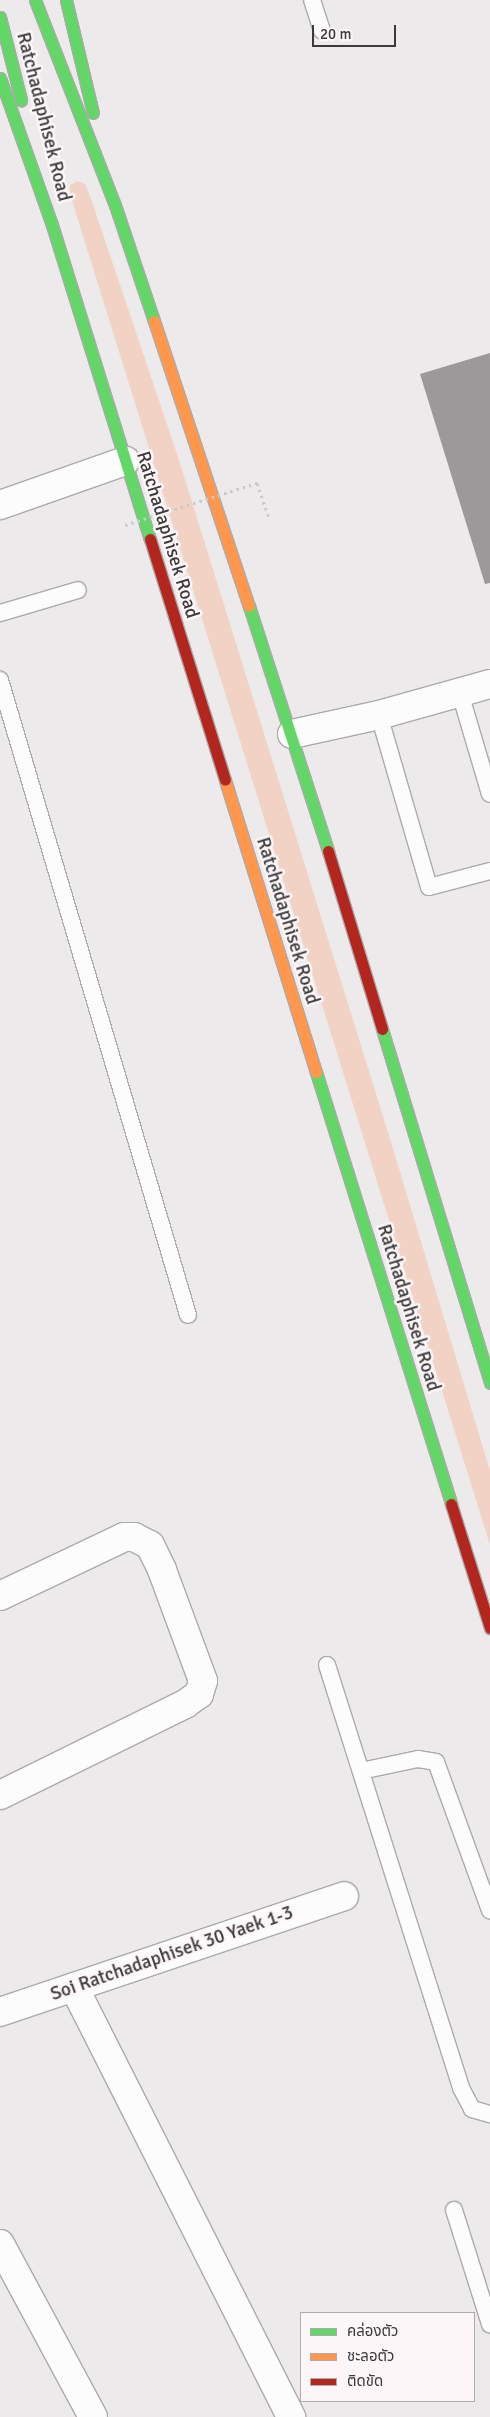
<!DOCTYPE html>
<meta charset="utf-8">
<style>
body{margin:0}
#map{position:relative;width:490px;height:2417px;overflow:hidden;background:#edeaeb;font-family:Signika,"Noto Sans Thai",sans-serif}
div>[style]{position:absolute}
.green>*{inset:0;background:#f1d2c4}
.building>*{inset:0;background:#9b999a}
.path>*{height:3px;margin-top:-1.5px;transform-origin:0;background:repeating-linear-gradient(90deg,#cbcaca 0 2.5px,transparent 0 6.5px)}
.roads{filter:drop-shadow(1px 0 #acaaaa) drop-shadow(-1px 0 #acaaaa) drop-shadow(0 1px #acaaaa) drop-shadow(0 -1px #acaaaa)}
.lane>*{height:16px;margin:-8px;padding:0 8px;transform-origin:8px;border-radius:8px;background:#fcfcfc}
.street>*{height:28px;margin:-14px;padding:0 14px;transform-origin:14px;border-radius:14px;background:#fcfcfc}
.fast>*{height:11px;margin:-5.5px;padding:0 5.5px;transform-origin:5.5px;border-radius:5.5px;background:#63d668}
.slow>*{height:11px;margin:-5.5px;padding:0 5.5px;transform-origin:5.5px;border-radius:5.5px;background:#ff974d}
.jam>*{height:11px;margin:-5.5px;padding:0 5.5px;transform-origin:5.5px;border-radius:5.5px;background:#b3261e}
.path-bridge>*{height:3px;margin-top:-1.5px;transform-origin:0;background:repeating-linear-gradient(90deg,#cbcaca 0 2.5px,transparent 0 6.5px)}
span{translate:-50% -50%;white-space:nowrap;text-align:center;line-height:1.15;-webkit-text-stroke:5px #fcf6f8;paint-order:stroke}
.street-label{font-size:19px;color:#3b393a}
.legend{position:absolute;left:300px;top:2312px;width:175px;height:90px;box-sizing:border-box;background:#fcf6f8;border:1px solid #afaaac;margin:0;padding:6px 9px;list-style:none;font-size:15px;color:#3b393a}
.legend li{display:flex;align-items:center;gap:10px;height:25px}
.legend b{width:25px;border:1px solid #afaaac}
.scale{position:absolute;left:312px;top:25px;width:84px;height:22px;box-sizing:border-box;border:2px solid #3b393a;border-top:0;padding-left:6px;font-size:15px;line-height:18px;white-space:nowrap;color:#3b393a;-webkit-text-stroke:4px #fcf6f8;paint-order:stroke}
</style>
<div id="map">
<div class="green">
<i style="clip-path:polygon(78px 181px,85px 184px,90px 196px,178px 457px,391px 1142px,490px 1471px,490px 1545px,70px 194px,70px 185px)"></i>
</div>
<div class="building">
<i style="clip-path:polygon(490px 353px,490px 583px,485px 584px,420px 374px)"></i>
</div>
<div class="path">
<i style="left:257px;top:483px;width:37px;rotate:71deg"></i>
</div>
<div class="roads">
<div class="lane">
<i style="left:312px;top:0;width:32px;rotate:72deg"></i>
<i style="left:0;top:613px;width:81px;rotate:-16.4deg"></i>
<i style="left:0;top:680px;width:662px;rotate:73.51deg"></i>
<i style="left:460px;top:693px;width:105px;rotate:73.5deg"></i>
<i style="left:379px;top:715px;width:179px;rotate:73.8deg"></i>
<i style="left:429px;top:887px;width:63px;rotate:-14.7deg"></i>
<i style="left:327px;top:1665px;width:444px;rotate:72.4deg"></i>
<i style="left:461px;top:2088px;width:24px;rotate:62deg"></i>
<i style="left:472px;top:2109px;width:19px;rotate:16deg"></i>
<i style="left:361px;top:1771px;width:58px;rotate:-11.9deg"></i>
<i style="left:418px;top:1759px;width:18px;rotate:9deg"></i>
<i style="left:436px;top:1762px;width:158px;rotate:70deg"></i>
<i style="left:454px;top:2210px;width:120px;rotate:72.5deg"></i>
</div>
<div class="street">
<i style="left:0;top:505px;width:133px;rotate:-19.4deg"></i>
<i style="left:292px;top:734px;width:89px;rotate:-12.3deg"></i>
<i style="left:379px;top:715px;width:115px;rotate:-15.6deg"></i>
<i style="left:0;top:1596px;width:137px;rotate:-25.4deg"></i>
<i style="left:124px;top:1537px;width:10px"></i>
<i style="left:134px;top:1537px;width:18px;rotate:27deg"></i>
<i style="left:150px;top:1545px;width:28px;rotate:64deg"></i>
<i style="left:162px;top:1570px;width:118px;rotate:69.7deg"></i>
<i style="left:203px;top:1681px;width:14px;rotate:107deg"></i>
<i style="left:199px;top:1694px;width:17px;rotate:144deg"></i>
<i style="left:185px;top:1704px;width:206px;rotate:153.8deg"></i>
<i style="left:74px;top:1987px;width:482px;rotate:63.2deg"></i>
<i style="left:0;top:2012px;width:363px;rotate:-18.6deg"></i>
<i style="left:0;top:2244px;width:196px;rotate:61.7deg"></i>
</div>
<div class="fast">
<i style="left:35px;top:0;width:220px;rotate:68.7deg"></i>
<i style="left:115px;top:205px;width:122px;rotate:71.4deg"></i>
<i style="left:66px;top:0;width:116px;rotate:76.6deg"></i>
<i style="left:0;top:17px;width:86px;rotate:75.8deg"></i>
<i style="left:0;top:78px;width:156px;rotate:70.5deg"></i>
<i style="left:52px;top:225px;width:329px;rotate:72.7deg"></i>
<i style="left:249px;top:606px;width:257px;rotate:72.1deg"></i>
<i style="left:382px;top:1029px;width:370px;rotate:73deg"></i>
<i style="left:316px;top:1072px;width:453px;rotate:72.6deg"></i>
</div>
<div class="slow">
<i style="left:154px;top:321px;width:300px;rotate:71.6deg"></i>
<i style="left:225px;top:780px;width:306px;rotate:72.7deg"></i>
</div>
<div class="jam">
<i style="left:150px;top:539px;width:252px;rotate:72.7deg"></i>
<i style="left:328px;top:851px;width:186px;rotate:73.1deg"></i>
<i style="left:451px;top:1504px;width:130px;rotate:72.5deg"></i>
</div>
</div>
<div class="path-bridge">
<i style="left:125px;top:525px;width:139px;rotate:-17.7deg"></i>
</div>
<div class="street-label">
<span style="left:43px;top:117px;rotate:76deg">Ratchadaphisek Road</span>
<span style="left:167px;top:535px;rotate:73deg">Ratchadaphisek Road</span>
<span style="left:287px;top:921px;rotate:73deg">Ratchadaphisek Road</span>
<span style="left:408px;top:1308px;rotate:73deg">Ratchadaphisek Road</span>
<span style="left:172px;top:1954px;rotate:-19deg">Soi Ratchadaphisek 30 Yaek 1-3</span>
</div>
<ul class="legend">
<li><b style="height:6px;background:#63d668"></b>คล่องตัว</li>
<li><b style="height:6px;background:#ff974d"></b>ชะลอตัว</li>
<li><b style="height:6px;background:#b3261e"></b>ติดขัด</li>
</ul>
<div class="scale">20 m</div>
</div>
